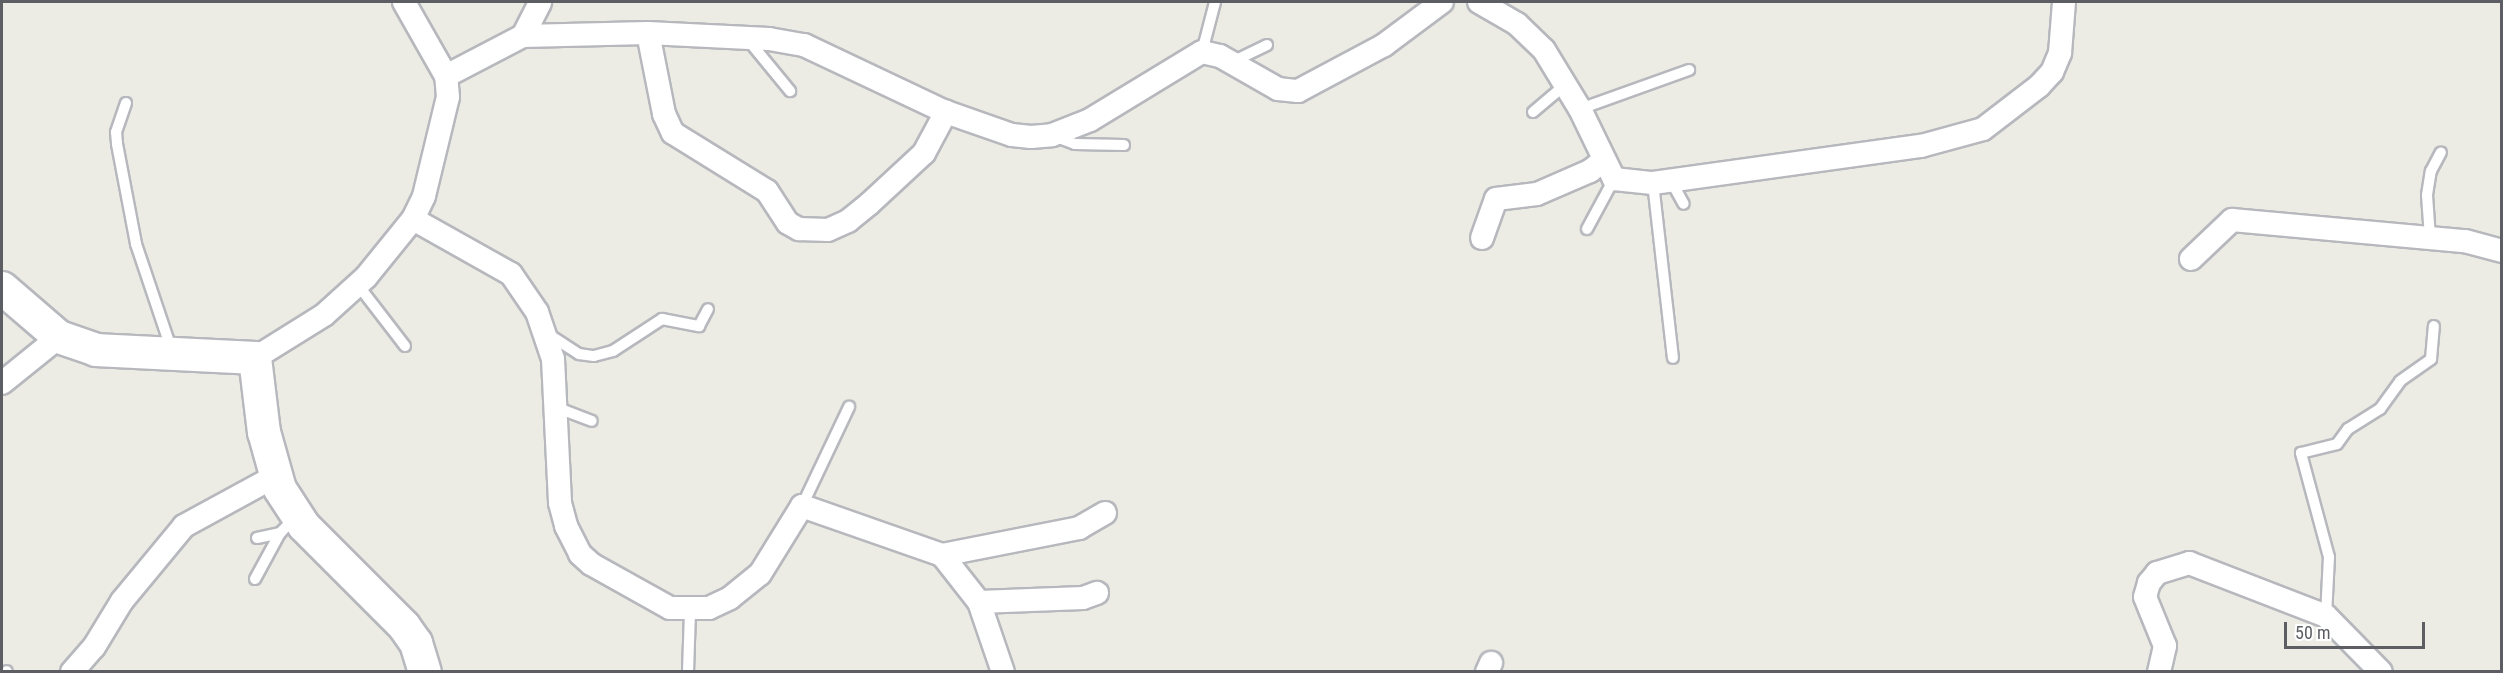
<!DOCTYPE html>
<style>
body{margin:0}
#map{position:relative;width:2503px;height:673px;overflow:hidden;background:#edece4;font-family:"Roboto Condensed",sans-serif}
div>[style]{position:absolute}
.roads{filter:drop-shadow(2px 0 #b6b8bd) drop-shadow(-2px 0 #b6b8bd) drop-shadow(0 2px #b6b8bd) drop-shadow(0 -2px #b6b8bd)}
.lane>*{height:10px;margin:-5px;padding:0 5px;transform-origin:5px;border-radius:5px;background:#fff}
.street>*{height:22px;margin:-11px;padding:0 11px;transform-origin:11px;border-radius:11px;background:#fff}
.secondary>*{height:32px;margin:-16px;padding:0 16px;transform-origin:16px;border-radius:16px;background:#fff}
span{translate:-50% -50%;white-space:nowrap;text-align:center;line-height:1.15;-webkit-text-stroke:4.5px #fff;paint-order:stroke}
.frame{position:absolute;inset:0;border:3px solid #5c5e63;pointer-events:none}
.scale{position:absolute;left:2284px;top:622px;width:141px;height:27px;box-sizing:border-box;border:3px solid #5c5e63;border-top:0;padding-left:8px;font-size:18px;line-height:21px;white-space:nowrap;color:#5c5e63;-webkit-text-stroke:4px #fff;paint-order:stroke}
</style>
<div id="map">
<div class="roads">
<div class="lane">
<i style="left:749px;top:41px;width:65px;rotate:50.6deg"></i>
<i style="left:1202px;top:52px;width:52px;rotate:-75.4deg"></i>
<i style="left:1232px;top:62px;width:39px;rotate:-26deg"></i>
<i style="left:126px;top:103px;width:31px;rotate:109deg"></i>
<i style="left:116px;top:132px;width:12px;rotate:85deg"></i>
<i style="left:117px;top:144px;width:102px;rotate:79.2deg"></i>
<i style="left:136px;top:244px;width:113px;rotate:71.4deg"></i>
<i style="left:1580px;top:109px;width:116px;rotate:-19.7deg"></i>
<i style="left:1533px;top:112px;width:42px;rotate:-40.2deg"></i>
<i style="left:1054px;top:136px;width:22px;rotate:21deg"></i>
<i style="left:1075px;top:144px;width:49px;rotate:1.2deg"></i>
<i style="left:1671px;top:181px;width:26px;rotate:61deg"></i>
<i style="left:1653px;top:183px;width:176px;rotate:83.5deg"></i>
<i style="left:1587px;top:229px;width:57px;rotate:-61.6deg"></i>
<i style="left:2430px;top:238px;width:43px;rotate:-94deg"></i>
<i style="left:2427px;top:195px;width:24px;rotate:-81deg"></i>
<i style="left:2431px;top:171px;width:21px;rotate:-62deg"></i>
<i style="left:358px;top:285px;width:77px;rotate:52.4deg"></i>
<i style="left:548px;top:334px;width:37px;rotate:33deg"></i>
<i style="left:579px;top:354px;width:15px;rotate:8deg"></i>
<i style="left:594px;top:356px;width:20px;rotate:-15deg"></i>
<i style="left:613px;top:351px;width:59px;rotate:-33.1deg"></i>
<i style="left:662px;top:319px;width:38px;rotate:11deg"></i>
<i style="left:699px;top:326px;width:19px;rotate:-62deg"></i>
<i style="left:558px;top:408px;width:36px;rotate:21deg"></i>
<i style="left:802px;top:506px;width:110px;rotate:-64.6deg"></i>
<i style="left:257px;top:538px;width:24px;rotate:-12deg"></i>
<i style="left:255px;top:579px;width:52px;rotate:-61.5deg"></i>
<i style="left:280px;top:533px;width:23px;rotate:-45deg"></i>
<i style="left:2326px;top:616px;width:59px;rotate:-87.1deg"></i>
<i style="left:2329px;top:557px;width:108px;rotate:-105.1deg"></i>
<i style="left:2301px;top:453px;width:37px;rotate:-14deg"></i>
<i style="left:2337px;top:444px;width:19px;rotate:-54deg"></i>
<i style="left:2348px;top:429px;width:38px;rotate:-32deg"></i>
<i style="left:2380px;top:409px;width:34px;rotate:-54deg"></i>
<i style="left:2400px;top:381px;width:38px;rotate:-35deg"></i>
<i style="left:2431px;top:359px;width:33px;rotate:-85deg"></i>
<i style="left:6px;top:672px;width:1px;rotate:-45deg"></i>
<i style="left:688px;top:672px;width:61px;rotate:-88.1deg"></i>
</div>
<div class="street">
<i style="left:1479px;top:2px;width:44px;rotate:30.1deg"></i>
<i style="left:1517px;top:24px;width:37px;rotate:44deg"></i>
<i style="left:1544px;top:50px;width:69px;rotate:58.6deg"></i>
<i style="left:1580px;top:109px;width:78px;rotate:64.1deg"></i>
<i style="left:1614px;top:179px;width:39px;rotate:6deg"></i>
<i style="left:1653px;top:183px;width:271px;rotate:-7.9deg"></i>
<i style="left:1921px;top:146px;width:64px;rotate:-15.3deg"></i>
<i style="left:1983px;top:129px;width:71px;rotate:-37.5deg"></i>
<i style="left:2039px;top:86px;width:19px;rotate:-47deg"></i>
<i style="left:2052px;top:72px;width:21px;rotate:-67deg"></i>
<i style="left:2060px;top:53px;width:51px;rotate:-85.5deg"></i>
<i style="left:648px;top:33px;width:83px;rotate:78.8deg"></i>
<i style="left:664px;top:114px;width:21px;rotate:65deg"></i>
<i style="left:673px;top:133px;width:110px;rotate:31.7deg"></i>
<i style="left:767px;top:191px;width:38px;rotate:57deg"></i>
<i style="left:788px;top:223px;width:13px;rotate:29deg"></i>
<i style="left:799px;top:229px;width:29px;rotate:2deg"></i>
<i style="left:828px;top:230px;width:22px;rotate:-24deg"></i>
<i style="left:848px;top:221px;width:27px;rotate:-39deg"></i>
<i style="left:869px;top:204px;width:75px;rotate:-42.8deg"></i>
<i style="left:924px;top:153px;width:47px;rotate:-61.8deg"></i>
<i style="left:523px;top:36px;width:38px;rotate:-63deg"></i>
<i style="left:446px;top:76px;width:87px;rotate:-27.5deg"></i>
<i style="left:523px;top:36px;width:125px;rotate:-1.4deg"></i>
<i style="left:648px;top:33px;width:121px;rotate:2.8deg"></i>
<i style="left:769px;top:39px;width:36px;rotate:10deg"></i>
<i style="left:804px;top:45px;width:157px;rotate:25.3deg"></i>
<i style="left:946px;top:112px;width:70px;rotate:19.2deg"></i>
<i style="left:1012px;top:135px;width:19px;rotate:6deg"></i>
<i style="left:1031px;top:137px;width:21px;rotate:-5deg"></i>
<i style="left:1052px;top:135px;width:41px;rotate:-21.5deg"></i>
<i style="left:1090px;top:120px;width:131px;rotate:-31.3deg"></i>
<i style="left:1202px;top:52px;width:18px;rotate:13deg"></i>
<i style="left:1220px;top:56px;width:67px;rotate:29.6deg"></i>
<i style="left:1278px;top:89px;width:20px;rotate:6deg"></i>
<i style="left:1298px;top:91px;width:98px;rotate:-28.1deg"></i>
<i style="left:1384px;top:45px;width:72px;rotate:-36.6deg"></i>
<i style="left:413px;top:219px;width:112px;rotate:29.3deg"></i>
<i style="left:511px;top:274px;width:46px;rotate:55.6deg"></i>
<i style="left:537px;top:312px;width:50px;rotate:71.2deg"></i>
<i style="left:553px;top:359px;width:144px;rotate:87.2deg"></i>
<i style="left:560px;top:503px;width:24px;rotate:75deg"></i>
<i style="left:566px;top:526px;width:31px;rotate:63deg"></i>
<i style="left:580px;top:554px;width:15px;rotate:42deg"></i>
<i style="left:591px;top:564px;width:90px;rotate:29.1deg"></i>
<i style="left:670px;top:608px;width:39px"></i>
<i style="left:709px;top:608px;width:23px;rotate:-25deg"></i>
<i style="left:730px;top:598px;width:38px;rotate:-39deg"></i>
<i style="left:760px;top:574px;width:80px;rotate:-58.3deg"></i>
<i style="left:802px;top:506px;width:148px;rotate:19.3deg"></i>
<i style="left:942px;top:555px;width:60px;rotate:51.8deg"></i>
<i style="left:979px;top:602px;width:74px;rotate:71.1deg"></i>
<i style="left:1482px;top:238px;width:41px;rotate:-70.3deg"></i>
<i style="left:1496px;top:199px;width:41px;rotate:-7deg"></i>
<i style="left:1537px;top:194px;width:58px;rotate:-23.5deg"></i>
<i style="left:1590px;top:171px;width:18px;rotate:-38deg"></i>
<i style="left:2191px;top:259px;width:57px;rotate:-43.6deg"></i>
<i style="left:2232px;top:220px;width:234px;rotate:5.2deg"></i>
<i style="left:2465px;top:241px;width:38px;rotate:15deg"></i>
<i style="left:255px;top:358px;width:81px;rotate:-31.9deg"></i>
<i style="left:324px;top:315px;width:57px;rotate:-42.1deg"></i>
<i style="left:366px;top:277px;width:75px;rotate:-51deg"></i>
<i style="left:413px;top:219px;width:25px;rotate:-64deg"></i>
<i style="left:424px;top:196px;width:102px;rotate:-76.4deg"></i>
<i style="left:448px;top:97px;width:21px;rotate:-95deg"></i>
<i style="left:446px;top:76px;width:85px;rotate:-119.6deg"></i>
<i style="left:2px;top:383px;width:73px;rotate:-38.9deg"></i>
<i style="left:942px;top:555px;width:140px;rotate:-11.1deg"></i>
<i style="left:1079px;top:528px;width:30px;rotate:-30deg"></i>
<i style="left:979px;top:602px;width:104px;rotate:-2.2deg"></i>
<i style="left:1083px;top:598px;width:15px;rotate:-20deg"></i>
<i style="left:72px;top:672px;width:33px;rotate:-49deg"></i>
<i style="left:94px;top:647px;width:54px;rotate:-58.7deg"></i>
<i style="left:122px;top:601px;width:97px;rotate:-50.4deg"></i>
<i style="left:184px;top:526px;width:102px;rotate:-28.6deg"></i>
<i style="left:1487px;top:672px;width:10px;rotate:-66deg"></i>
<i style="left:2159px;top:672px;width:27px;rotate:-77deg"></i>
<i style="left:2165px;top:646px;width:53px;rotate:-112.2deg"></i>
<i style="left:2145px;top:597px;width:15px;rotate:-74deg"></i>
<i style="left:2149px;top:583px;width:13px;rotate:-51deg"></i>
<i style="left:2157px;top:573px;width:34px;rotate:-17deg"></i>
<i style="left:2189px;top:563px;width:147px;rotate:21.1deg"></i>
<i style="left:2326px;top:616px;width:78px;rotate:45.5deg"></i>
</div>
<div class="secondary">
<i style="left:2px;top:288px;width:75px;rotate:40.7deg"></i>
<i style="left:59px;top:337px;width:39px;rotate:19deg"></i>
<i style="left:96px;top:350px;width:159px;rotate:2.9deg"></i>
<i style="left:255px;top:358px;width:75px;rotate:83.1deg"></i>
<i style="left:264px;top:432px;width:59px;rotate:74.3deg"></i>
<i style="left:280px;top:489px;width:44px;rotate:57deg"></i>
<i style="left:304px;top:526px;width:141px;rotate:45deg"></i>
<i style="left:404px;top:626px;width:21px;rotate:55deg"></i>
<i style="left:416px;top:643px;width:30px;rotate:73deg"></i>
</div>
</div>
<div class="frame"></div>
<div class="scale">50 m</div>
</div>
